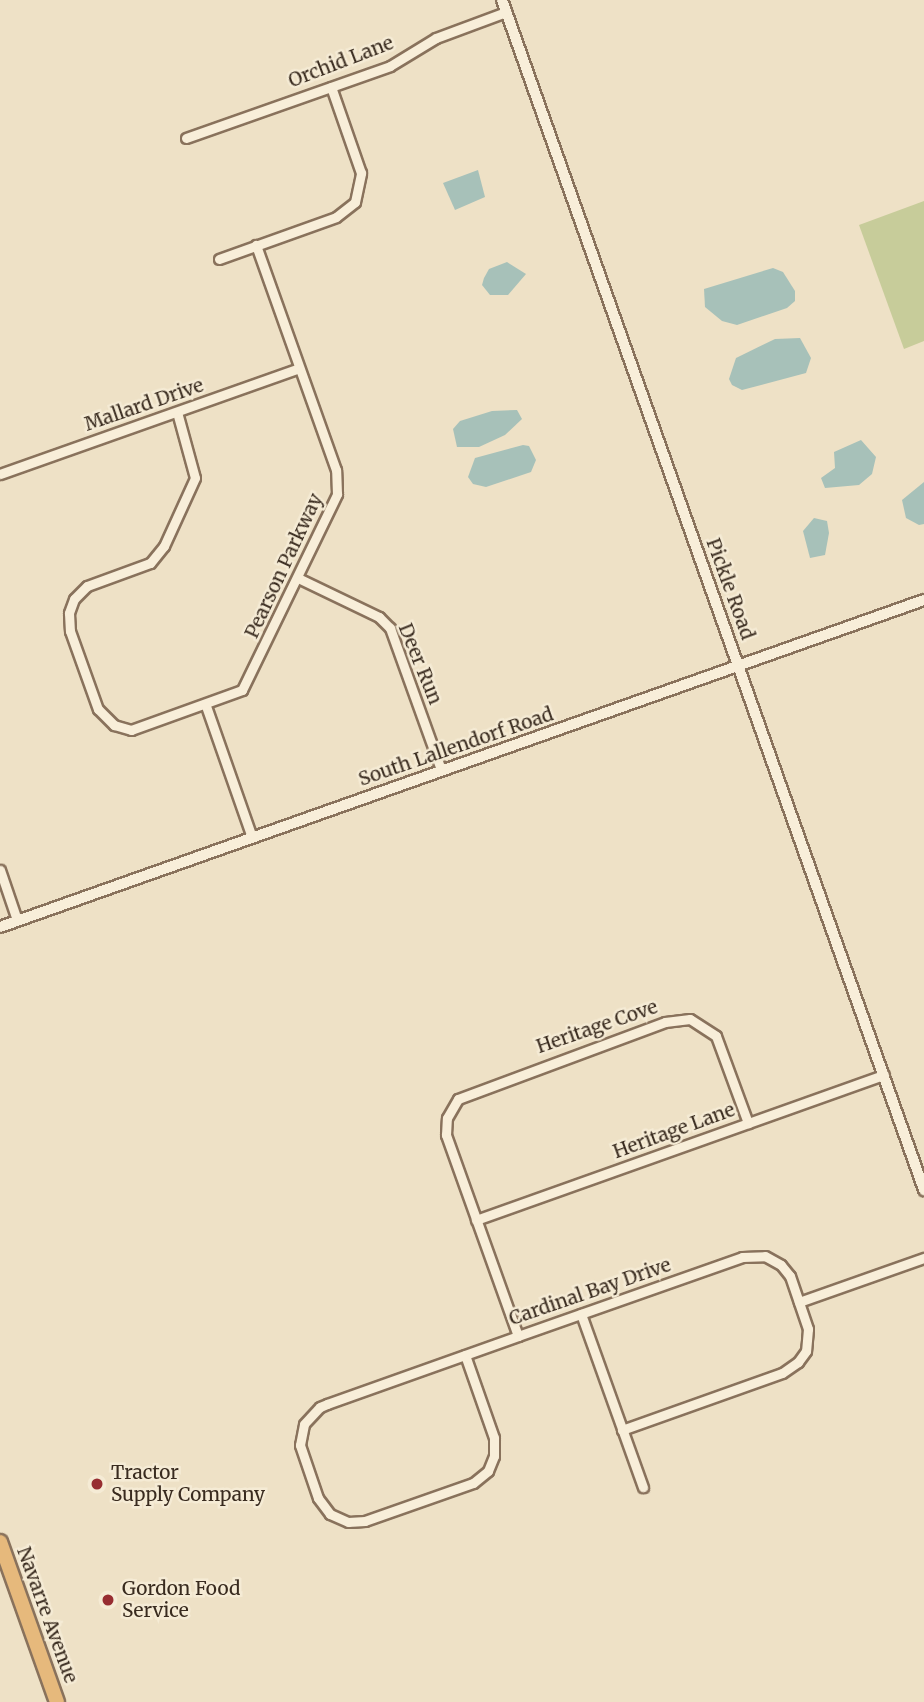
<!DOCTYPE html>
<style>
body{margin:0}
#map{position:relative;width:924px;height:1702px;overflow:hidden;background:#eee1c6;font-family:Merriweather,serif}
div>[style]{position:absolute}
.green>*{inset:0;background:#c7cc9a}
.water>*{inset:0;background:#a7c1b9}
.roads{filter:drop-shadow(2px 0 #89725c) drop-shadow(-2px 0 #89725c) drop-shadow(0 2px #89725c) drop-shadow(0 -2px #89725c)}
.minor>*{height:9px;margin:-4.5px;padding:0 4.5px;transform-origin:4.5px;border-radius:4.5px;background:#f8eed9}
.tertiary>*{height:10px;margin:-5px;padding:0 5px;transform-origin:5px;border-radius:5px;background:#f8eed9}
.trunk>*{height:14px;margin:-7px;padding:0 7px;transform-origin:7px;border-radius:7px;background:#e6b97c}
.dots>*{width:19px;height:19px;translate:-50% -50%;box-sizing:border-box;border:4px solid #f5ebd5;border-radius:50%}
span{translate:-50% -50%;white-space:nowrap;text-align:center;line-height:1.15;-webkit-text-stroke:5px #f5ebd5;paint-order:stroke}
.street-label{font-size:19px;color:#392b1f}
.poi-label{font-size:19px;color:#392b1f}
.left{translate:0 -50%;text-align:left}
</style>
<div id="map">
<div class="green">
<i style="clip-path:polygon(924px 201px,924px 341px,904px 349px,859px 225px)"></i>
</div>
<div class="water">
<i style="clip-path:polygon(478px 170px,485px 197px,455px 210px,443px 183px)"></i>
<i style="clip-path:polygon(507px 262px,526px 274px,508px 295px,490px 295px,482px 285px,484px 278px,489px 269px)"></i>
<i style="clip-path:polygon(773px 268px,783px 272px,795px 291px,795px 301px,787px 308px,737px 325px,722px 321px,705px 307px,704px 289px)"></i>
<i style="clip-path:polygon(800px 338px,811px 358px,806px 373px,742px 390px,732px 385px,729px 379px,736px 358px,775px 339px)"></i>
<i style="clip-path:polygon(492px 411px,517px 410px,522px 419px,505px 435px,479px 447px,457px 447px,453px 429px,460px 421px)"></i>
<i style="clip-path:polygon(861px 440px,876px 457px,872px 474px,859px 485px,825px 488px,821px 478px,835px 468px,834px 452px)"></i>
<i style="clip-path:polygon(523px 445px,529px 446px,536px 460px,531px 472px,486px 487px,473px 484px,468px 477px,475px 458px)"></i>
<i style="clip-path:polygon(924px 482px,924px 524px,919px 525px,906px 518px,902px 500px)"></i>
<i style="clip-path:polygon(814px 518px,827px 521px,829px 533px,825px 555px,810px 558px,803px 531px)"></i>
</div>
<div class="roads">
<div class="minor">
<i style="left:186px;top:138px;width:216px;rotate:-19.4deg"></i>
<i style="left:390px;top:66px;width:54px;rotate:-31.3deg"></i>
<i style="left:436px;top:38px;width:75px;rotate:-20.4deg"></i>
<i style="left:219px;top:259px;width:124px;rotate:-19.7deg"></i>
<i style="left:336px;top:217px;width:24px;rotate:-38deg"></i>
<i style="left:355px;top:202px;width:30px;rotate:-78deg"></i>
<i style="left:361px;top:173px;width:91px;rotate:-109.2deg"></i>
<i style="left:177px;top:412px;width:68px;rotate:74.7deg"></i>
<i style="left:195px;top:478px;width:75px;rotate:114.5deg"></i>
<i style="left:164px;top:546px;width:22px;rotate:129deg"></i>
<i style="left:150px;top:563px;width:67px;rotate:159.9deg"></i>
<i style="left:87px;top:586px;width:18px;rotate:135deg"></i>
<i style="left:74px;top:599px;width:15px;rotate:110deg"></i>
<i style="left:69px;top:613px;width:18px;rotate:87deg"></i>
<i style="left:70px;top:631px;width:83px;rotate:70.3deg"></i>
<i style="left:98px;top:709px;width:23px;rotate:45deg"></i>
<i style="left:114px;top:725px;width:18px;rotate:16deg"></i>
<i style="left:131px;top:730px;width:118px;rotate:-19.8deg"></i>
<i style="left:242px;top:690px;width:218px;rotate:-64.1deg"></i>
<i style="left:337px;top:494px;width:24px;rotate:-92deg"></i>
<i style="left:336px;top:470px;width:239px;rotate:-109.6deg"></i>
<i style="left:0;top:474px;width:317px;rotate:-19.5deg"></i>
<i style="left:298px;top:578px;width:90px;rotate:25.7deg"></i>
<i style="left:379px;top:617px;width:16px;rotate:45deg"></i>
<i style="left:390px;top:628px;width:151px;rotate:70.2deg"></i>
<i style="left:206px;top:706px;width:139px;rotate:70.7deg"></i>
<i style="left:0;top:870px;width:53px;rotate:71.2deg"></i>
<i style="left:476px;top:1220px;width:433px;rotate:-19.6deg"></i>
<i style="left:799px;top:1302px;width:133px;rotate:-19.4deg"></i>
<i style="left:581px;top:1314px;width:184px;rotate:70.3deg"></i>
<i style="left:518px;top:1336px;width:214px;rotate:-109.7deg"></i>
<i style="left:446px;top:1135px;width:17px;rotate:-87deg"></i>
<i style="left:447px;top:1118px;width:22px;rotate:-60deg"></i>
<i style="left:458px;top:1099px;width:221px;rotate:-20.4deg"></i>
<i style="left:665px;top:1022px;width:25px;rotate:-7deg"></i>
<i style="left:690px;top:1019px;width:31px;rotate:33deg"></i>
<i style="left:716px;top:1036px;width:93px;rotate:69.8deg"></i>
<i style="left:465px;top:1355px;width:88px;rotate:70.7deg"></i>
<i style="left:494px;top:1438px;width:18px;rotate:90deg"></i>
<i style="left:494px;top:1456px;width:16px;rotate:112deg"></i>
<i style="left:488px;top:1471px;width:19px;rotate:141deg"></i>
<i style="left:473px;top:1483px;width:114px;rotate:160.6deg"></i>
<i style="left:365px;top:1521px;width:17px;rotate:177deg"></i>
<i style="left:348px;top:1522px;width:20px;rotate:-156deg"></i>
<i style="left:330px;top:1514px;width:20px;rotate:-127deg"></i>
<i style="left:318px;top:1498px;width:56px;rotate:-108.8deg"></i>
<i style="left:300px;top:1445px;width:21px;rotate:-79deg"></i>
<i style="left:304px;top:1424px;width:23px;rotate:-47deg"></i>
<i style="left:320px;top:1407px;width:8px;rotate:-23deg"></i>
<i style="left:327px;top:1404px;width:203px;rotate:-19.6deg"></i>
<i style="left:518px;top:1336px;width:238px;rotate:-19.4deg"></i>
<i style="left:742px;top:1257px;width:23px;rotate:-2deg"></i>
<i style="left:765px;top:1256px;width:18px;rotate:29deg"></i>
<i style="left:781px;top:1265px;width:14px;rotate:51deg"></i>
<i style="left:790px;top:1276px;width:56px;rotate:71.2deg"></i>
<i style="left:808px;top:1329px;width:22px;rotate:95deg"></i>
<i style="left:806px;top:1351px;width:14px;rotate:126deg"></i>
<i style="left:798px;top:1362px;width:19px;rotate:145deg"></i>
<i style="left:782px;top:1373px;width:170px;rotate:160.4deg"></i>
</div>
<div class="tertiary">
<i style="left:502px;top:0;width:1263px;rotate:70.47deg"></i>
<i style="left:0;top:927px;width:980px;rotate:-19.49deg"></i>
</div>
<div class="trunk">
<i style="left:0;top:1542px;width:170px;rotate:70.4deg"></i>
</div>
</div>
<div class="dots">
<i style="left:97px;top:1484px;background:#972d31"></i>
<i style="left:108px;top:1600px;background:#972d31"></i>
</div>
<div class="street-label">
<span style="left:341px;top:62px;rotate:-21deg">Orchid Lane</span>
<span style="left:144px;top:405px;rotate:-19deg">Mallard Drive</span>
<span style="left:284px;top:566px;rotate:-65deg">Pearson Parkway</span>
<span style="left:730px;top:589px;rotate:70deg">Pickle Road</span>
<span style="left:420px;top:664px;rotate:68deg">Deer Run</span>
<span style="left:456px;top:747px;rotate:-19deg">South Lallendorf Road</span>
<span style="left:597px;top:1027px;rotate:-19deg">Heritage Cove</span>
<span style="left:674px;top:1131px;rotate:-20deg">Heritage Lane</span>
<span style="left:590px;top:1292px;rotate:-19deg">Cardinal Bay Drive</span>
<span style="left:47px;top:1615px;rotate:70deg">Navarre Avenue</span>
</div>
<div class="poi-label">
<span class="left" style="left:111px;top:1484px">Tractor<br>Supply Company</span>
<span class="left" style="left:122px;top:1600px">Gordon Food<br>Service</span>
</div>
</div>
